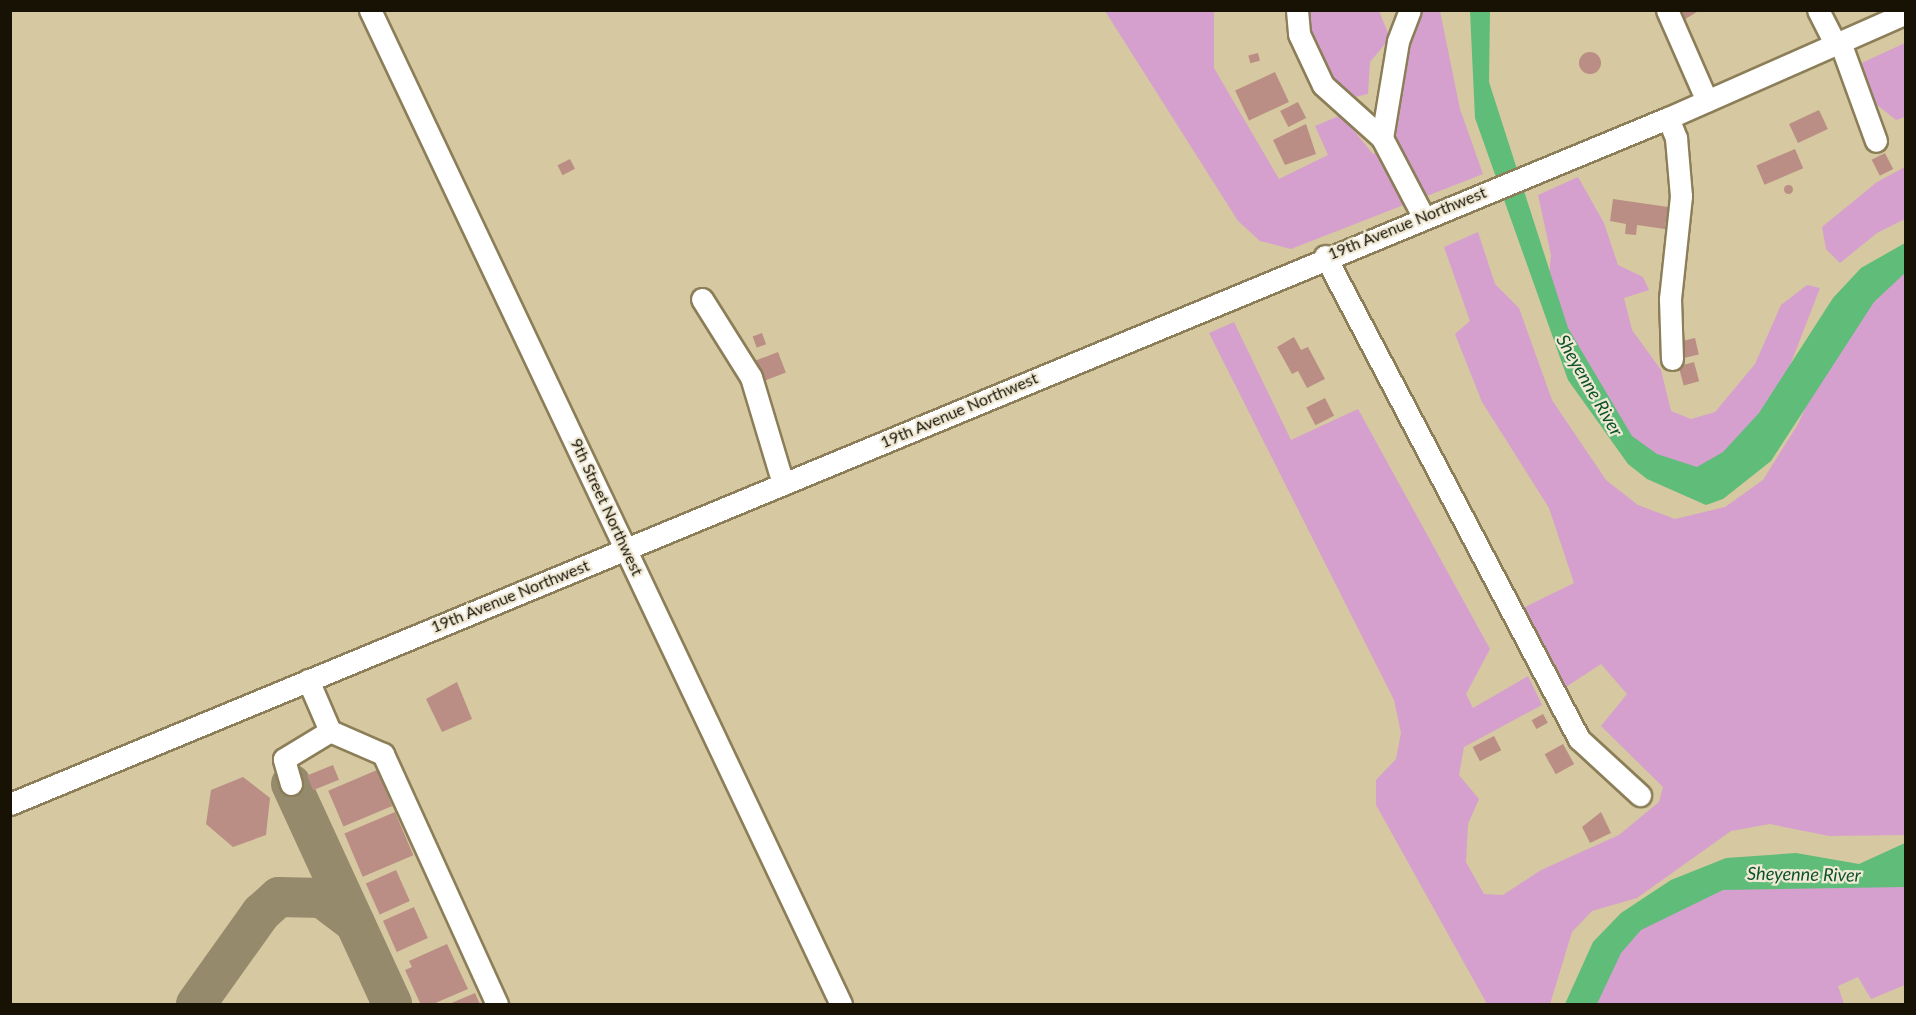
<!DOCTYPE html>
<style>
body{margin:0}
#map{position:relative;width:1916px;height:1015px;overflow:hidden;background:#d6c8a0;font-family:Lato,sans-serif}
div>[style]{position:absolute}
.green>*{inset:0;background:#d5a0ce}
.water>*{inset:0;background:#5fbc79}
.taxiway>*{height:40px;margin:-20px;padding:0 20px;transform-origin:20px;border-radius:20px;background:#958a6b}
.building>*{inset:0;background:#ba8e85;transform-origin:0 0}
.round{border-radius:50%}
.roads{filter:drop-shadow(2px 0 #8b7e58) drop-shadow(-2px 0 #8b7e58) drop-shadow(0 2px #8b7e58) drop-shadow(0 -2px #8b7e58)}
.minor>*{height:21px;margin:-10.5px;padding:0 10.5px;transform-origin:10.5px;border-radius:10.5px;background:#fff}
span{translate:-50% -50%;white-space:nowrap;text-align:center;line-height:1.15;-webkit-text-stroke:4.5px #f0e9d5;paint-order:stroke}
.street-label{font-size:16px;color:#171204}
.water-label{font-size:18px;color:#0c5328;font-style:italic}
.frame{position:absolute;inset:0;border:12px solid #171204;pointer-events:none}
</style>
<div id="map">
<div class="green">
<i style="clip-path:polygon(1105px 11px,1214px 11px,1214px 68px,1279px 179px,1328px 155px,1315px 126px,1341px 115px,1373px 154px,1392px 144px,1394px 97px,1415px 11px,1440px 11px,1460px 109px,1483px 174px,1291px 249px,1260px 241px,1238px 221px)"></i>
<i style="clip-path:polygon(1306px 11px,1379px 11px,1390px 38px,1370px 62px,1368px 94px,1346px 99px,1324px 79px,1307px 39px)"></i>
<i style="clip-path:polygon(1905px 43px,1905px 117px,1896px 120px,1862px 93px,1853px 67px)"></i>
<i style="clip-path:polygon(1905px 167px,1905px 219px,1877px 233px,1840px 263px,1826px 249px,1822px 227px,1877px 182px)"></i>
<i style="clip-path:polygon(1578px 177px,1604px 223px,1618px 265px,1643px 277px,1649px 290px,1624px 298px,1632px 330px,1661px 370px,1671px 411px,1691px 419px,1715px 412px,1755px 364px,1781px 305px,1807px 285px,1820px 288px,1765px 430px,1733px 465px,1673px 478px,1607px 423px,1547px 301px,1551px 255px,1538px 195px)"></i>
<i style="clip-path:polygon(1478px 232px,1495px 284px,1519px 308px,1552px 400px,1606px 480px,1638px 505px,1675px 519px,1725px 507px,1763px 480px,1798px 424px,1825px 363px,1905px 259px,1905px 835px,1829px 836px,1770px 824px,1731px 831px,1637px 898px,1592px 911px,1572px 932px,1550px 1004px,1487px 1004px,1376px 805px,1376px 780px,1396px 759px,1401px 733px,1394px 700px,1209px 333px,1234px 322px,1291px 440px,1358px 409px,1490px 649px,1466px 694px,1473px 708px,1528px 676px,1542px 705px,1464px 747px,1459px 775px,1479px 799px,1468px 824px,1466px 862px,1484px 894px,1503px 895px,1541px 870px,1619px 835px,1659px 802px,1663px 787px,1601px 726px,1627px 694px,1601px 664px,1563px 689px,1521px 609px,1574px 583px,1549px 508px,1482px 402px,1455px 334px,1470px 321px,1444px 247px)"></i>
<i style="clip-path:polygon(1905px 879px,1905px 985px,1871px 999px,1858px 977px,1838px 986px,1844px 1004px,1577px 1004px,1599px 953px,1691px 885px)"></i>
</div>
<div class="water">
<i style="clip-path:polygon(1470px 11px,1490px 11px,1489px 82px,1568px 328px,1632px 436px,1657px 454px,1697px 467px,1723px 452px,1759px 413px,1833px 298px,1861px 268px,1905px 243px,1905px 273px,1874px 302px,1771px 461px,1723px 499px,1706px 505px,1647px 479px,1628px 464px,1568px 380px,1475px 118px)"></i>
<i style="clip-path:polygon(1905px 843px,1905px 887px,1723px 890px,1641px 930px,1621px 953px,1597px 1004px,1565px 1004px,1593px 942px,1621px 913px,1671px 880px,1726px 858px,1796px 853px,1859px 864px)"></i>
</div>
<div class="taxiway">
<i style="left:291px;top:784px;width:242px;rotate:65.3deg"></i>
<i style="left:196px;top:1004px;width:112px;rotate:-54.5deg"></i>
<i style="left:261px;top:913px;width:24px;rotate:-42deg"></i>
<i style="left:279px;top:897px;width:43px;rotate:1.3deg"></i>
<i style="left:322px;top:898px;width:41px;rotate:37.1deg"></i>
</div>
<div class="building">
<i style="clip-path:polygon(1676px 10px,1700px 10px,1682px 21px)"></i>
<i class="round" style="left:1579px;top:52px;width:22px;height:22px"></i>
<i style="left:1258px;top:53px;width:8px;height:10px;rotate:76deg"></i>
<i style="left:1275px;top:72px;width:33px;height:44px;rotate:65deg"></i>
<i style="left:1298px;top:102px;width:18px;height:20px;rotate:63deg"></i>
<i style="left:1819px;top:110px;width:21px;height:33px;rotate:65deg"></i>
<i style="clip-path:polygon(1306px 124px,1316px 154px,1285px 165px,1273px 140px)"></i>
<i style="left:1795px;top:149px;width:21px;height:42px;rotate:67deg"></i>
<i style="left:1885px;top:153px;width:18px;height:15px;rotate:63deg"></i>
<i style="left:570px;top:159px;width:11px;height:14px;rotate:63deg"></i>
<i class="round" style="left:1783.5px;top:184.5px;width:9px;height:9px"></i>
<i style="clip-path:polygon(1613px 199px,1668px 207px,1665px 229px,1637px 225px,1636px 235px,1625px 234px,1626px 224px,1610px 221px)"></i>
<i style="left:762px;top:333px;width:12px;height:10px;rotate:70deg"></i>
<i style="clip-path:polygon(1294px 337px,1301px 350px,1308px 347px,1325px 379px,1307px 388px,1298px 371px,1292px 374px,1277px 347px)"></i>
<i style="left:1695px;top:338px;width:17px;height:22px;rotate:77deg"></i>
<i style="left:778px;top:352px;width:22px;height:27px;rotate:69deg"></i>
<i style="left:1694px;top:362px;width:20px;height:16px;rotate:75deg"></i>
<i style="left:1325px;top:398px;width:20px;height:21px;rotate:63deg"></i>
<i style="clip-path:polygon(457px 682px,472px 719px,442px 732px,426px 699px)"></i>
<i style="left:1543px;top:714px;width:10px;height:13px;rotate:61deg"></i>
<i style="left:1494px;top:736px;width:16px;height:24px;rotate:63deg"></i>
<i style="left:1563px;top:744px;width:23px;height:21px;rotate:61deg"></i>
<i style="left:333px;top:765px;width:16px;height:28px;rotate:68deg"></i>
<i style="left:377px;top:770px;width:39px;height:53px;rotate:67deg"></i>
<i style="clip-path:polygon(243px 777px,270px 798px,266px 835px,233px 847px,206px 824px,211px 790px)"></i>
<i style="left:395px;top:812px;width:47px;height:55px;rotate:67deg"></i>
<i style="clip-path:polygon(1601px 812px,1611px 833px,1590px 843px,1582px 827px)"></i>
<i style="left:396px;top:870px;width:34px;height:33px;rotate:66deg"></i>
<i style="left:414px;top:907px;width:34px;height:34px;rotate:66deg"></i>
<i style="clip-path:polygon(447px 944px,468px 989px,433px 1004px,420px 1003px,405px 970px,412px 967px,409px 961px)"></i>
<i style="clip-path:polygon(475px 993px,480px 1004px,449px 1004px)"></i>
</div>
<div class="roads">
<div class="minor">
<i style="left:370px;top:10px;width:1100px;rotate:64.65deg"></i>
<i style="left:1297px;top:10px;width:24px;rotate:85deg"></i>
<i style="left:1299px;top:34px;width:56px;rotate:64.8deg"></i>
<i style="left:1323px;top:85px;width:79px;rotate:41.9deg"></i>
<i style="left:1382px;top:138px;width:88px;rotate:62.3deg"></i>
<i style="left:1667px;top:10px;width:99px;rotate:66.3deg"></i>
<i style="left:1818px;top:10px;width:38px;rotate:63deg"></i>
<i style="left:1840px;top:42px;width:105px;rotate:70deg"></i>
<i style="left:1668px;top:118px;width:22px;rotate:68deg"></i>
<i style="left:1676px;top:138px;width:58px;rotate:85.1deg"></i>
<i style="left:1681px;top:196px;width:104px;rotate:96.1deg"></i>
<i style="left:1670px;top:299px;width:60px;rotate:88.1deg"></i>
<i style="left:1382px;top:138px;width:98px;rotate:-80.6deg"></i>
<i style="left:1398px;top:41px;width:33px;rotate:-69deg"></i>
<i style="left:1325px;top:256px;width:546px;rotate:62.26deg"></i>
<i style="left:1579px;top:739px;width:83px;rotate:42.6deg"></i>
<i style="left:702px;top:299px;width:92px;rotate:57.9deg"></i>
<i style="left:751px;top:377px;width:112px;rotate:73.3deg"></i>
<i style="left:308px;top:680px;width:56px;rotate:66.7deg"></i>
<i style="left:330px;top:731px;width:58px;rotate:23.5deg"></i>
<i style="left:383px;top:754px;width:275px;rotate:65.5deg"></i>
<i style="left:291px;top:784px;width:26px;rotate:-106deg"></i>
<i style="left:284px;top:759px;width:54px;rotate:-31.3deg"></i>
<i style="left:10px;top:804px;width:1794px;rotate:-22.48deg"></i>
<i style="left:1668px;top:118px;width:260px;rotate:-23.8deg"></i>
</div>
</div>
<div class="street-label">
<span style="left:1407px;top:223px;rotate:-22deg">19th Avenue Northwest</span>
<span style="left:959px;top:410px;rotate:-23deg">19th Avenue Northwest</span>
<span style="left:607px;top:507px;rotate:65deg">9th Street Northwest</span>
<span style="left:510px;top:596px;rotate:-22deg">19th Avenue Northwest</span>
</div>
<div class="water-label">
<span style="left:1590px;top:385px;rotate:60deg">Sheyenne River</span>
<span style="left:1804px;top:874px;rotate:1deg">Sheyenne River</span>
</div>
<div class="frame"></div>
</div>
